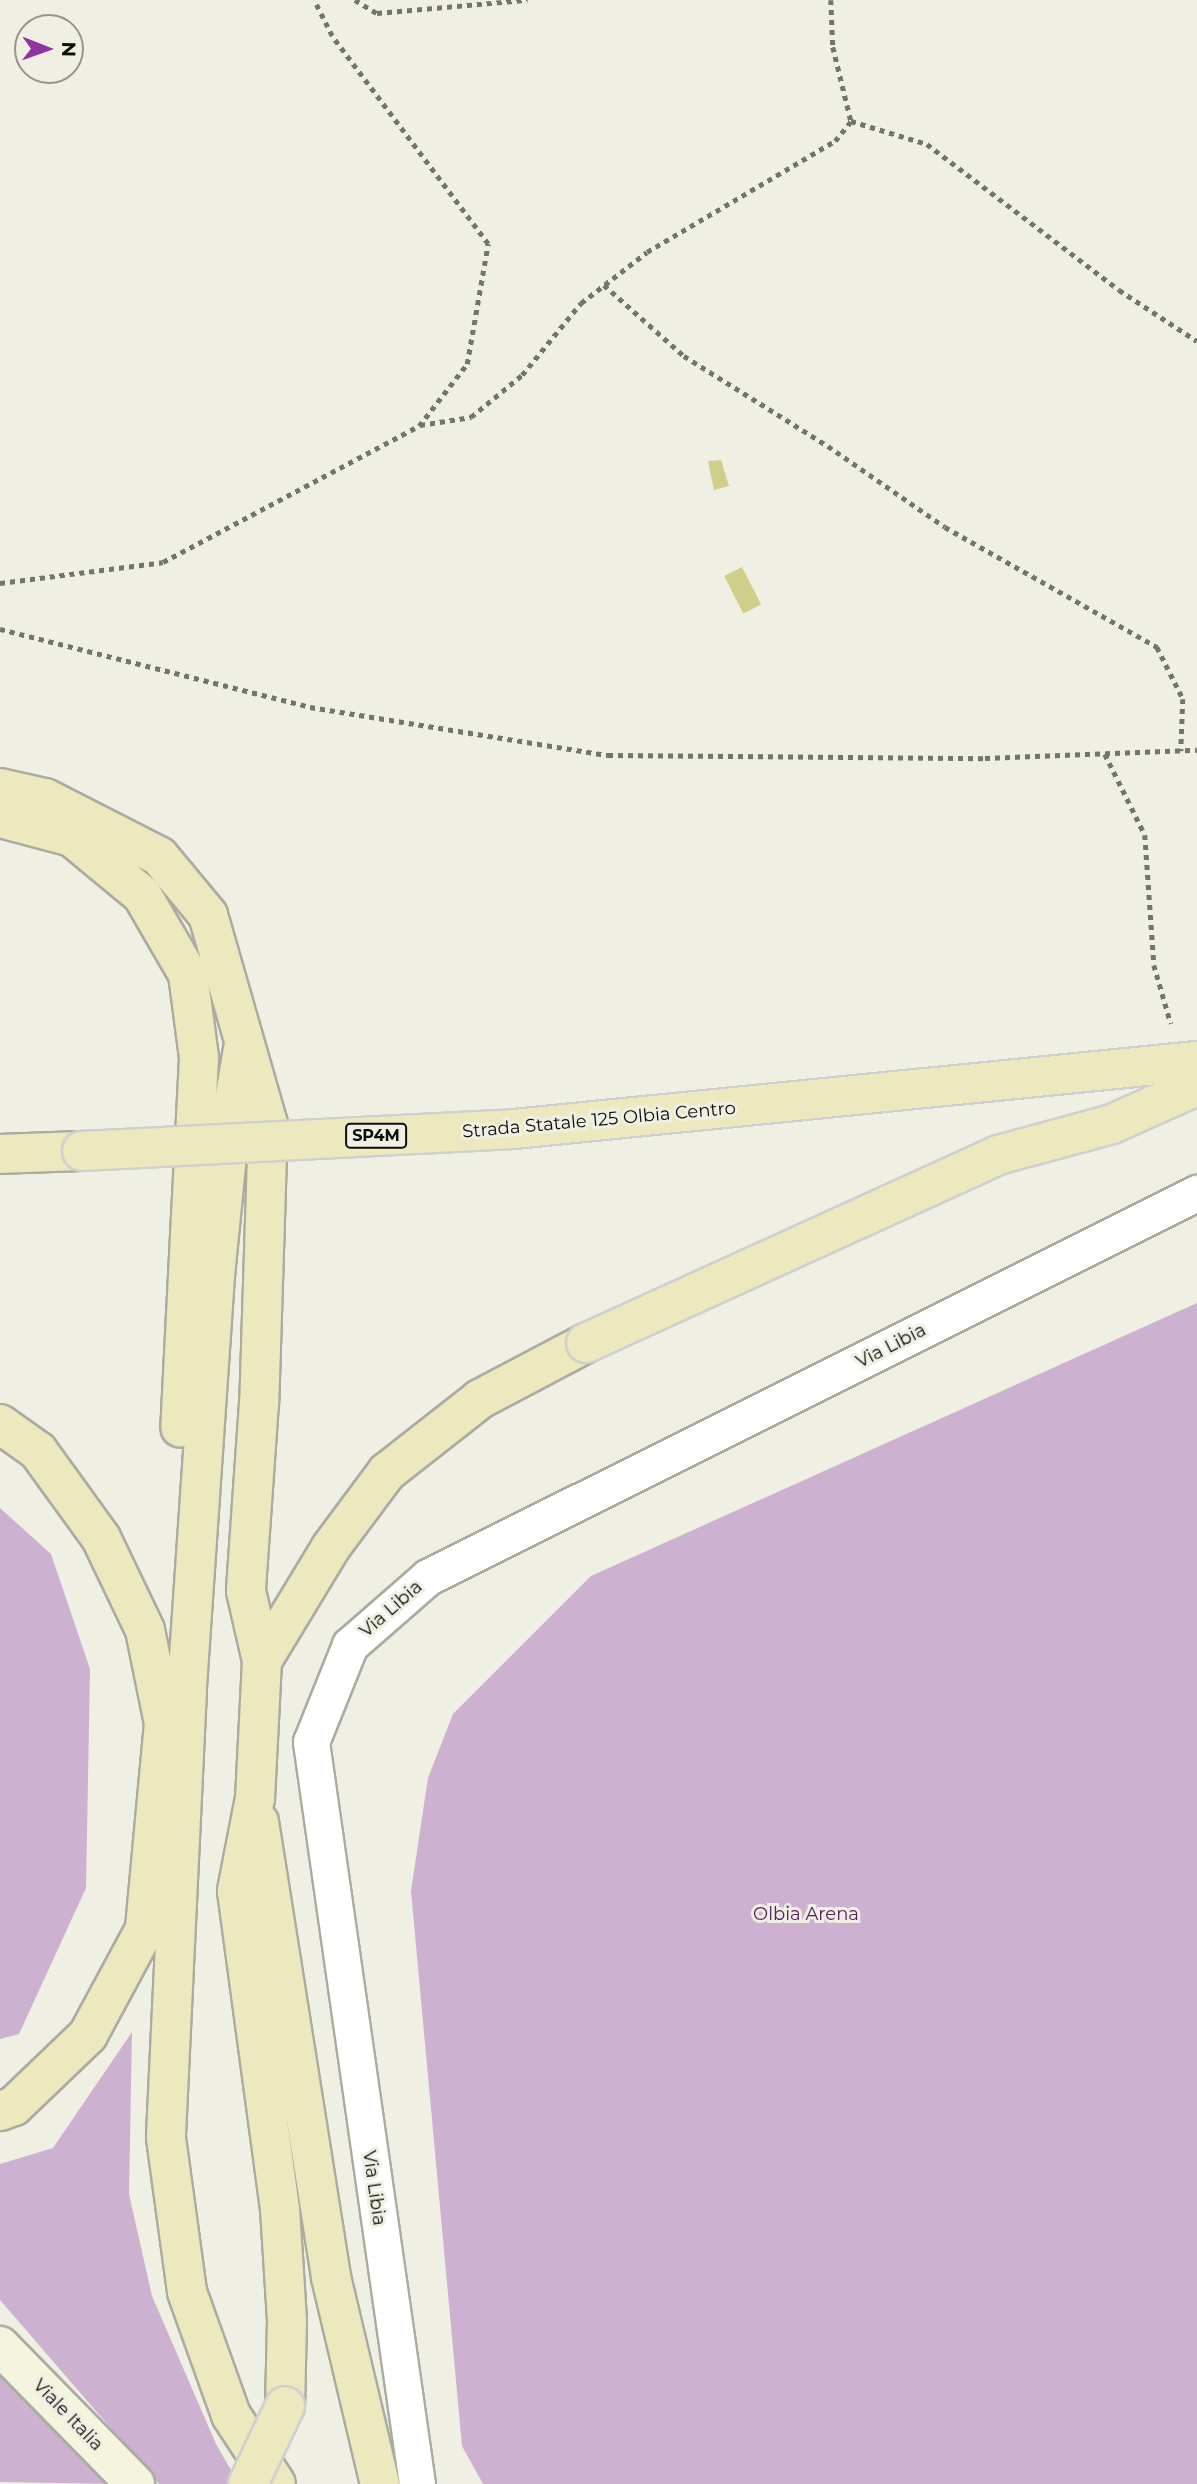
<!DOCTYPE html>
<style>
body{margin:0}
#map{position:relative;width:1197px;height:2484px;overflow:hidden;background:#efefe4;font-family:Montserrat,sans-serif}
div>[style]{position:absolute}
.green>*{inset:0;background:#ccb1d0}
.building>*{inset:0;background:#d1cd8b;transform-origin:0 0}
.path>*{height:4.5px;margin-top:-2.25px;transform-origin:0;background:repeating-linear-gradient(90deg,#74746e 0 5px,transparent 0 10px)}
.roads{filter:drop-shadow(2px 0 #ababa1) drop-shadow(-2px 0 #ababa1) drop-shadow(0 2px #ababa1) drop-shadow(0 -2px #ababa1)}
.minor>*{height:35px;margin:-17.5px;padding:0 17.5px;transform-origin:17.5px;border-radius:17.5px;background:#fff}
.secondary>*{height:38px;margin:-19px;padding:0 19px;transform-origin:19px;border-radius:19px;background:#f5f4de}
.primary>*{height:38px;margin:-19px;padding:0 19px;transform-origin:19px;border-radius:19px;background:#ece9be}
.bridges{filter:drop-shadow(2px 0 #cfcfce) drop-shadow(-2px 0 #cfcfce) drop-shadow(0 2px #cfcfce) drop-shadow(0 -2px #cfcfce)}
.primary-bridge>*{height:38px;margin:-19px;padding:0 19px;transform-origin:19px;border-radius:19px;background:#ece9be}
span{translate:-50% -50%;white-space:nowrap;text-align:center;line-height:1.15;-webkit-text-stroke:6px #efefe4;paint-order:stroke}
.shield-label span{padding:2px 5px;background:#efefe4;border:2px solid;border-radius:5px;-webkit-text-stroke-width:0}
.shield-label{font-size:16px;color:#0d0d0a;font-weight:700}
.street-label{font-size:18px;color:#0d0d0a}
.park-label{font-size:18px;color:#541f5c}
.north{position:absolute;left:14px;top:14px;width:70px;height:70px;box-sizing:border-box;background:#efefe4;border:2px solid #95958d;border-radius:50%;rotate:91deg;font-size:19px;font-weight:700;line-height:28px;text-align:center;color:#0d0d0a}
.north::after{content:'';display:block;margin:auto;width:24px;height:32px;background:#90349f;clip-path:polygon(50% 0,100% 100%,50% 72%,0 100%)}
</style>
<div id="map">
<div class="green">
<i style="clip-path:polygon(1197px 1303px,1197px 2484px,483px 2484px,462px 2446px,411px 1891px,428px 1778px,453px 1714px,591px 1576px)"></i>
<i style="clip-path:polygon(0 1508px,51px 1554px,90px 1669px,86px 1888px,19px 2034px,0 2039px)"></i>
<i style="clip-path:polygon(132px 2032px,129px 2194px,152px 2296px,216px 2444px,239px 2484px,159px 2484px,0 2300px,0 2164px,53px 2148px)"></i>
<i style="clip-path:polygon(0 2367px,115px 2484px,0 2482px)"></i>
</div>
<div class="building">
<i style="clip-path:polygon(721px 460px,729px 486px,714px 490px,708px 461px)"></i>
<i style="left:742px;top:567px;width:42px;height:20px;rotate:63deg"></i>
</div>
<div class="path">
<i style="left:355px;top:0;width:26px;rotate:31deg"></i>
<i style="left:377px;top:13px;width:151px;rotate:-5deg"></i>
<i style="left:831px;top:0;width:47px;rotate:87.6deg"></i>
<i style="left:833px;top:47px;width:76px;rotate:76.3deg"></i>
<i style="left:851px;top:121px;width:79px;rotate:16.8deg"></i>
<i style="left:927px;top:144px;width:241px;rotate:37.2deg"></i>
<i style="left:1119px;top:290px;width:93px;rotate:33.2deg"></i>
<i style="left:604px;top:285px;width:107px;rotate:41.6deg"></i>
<i style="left:684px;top:356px;width:170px;rotate:32deg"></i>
<i style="left:828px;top:446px;width:142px;rotate:34.7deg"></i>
<i style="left:945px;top:527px;width:244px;rotate:29.5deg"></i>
<i style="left:1157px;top:647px;width:58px;rotate:63.4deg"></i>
<i style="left:1183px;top:699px;width:52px;rotate:92.2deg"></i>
<i style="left:420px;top:425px;width:52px;rotate:-8.9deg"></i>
<i style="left:471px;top:417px;width:66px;rotate:-39.5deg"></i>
<i style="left:522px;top:375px;width:93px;rotate:-50.7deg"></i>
<i style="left:581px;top:303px;width:83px;rotate:-37.7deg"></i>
<i style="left:647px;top:252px;width:218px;rotate:-30.6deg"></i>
<i style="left:835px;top:141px;width:26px;rotate:-51deg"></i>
<i style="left:0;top:583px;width:164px;rotate:-7.3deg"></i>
<i style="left:163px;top:562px;width:290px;rotate:-28deg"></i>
<i style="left:419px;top:426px;width:78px;rotate:-52.3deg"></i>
<i style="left:467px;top:364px;width:122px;rotate:-80.1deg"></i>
<i style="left:488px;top:244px;width:260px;rotate:-126.9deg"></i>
<i style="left:332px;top:36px;width:40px;rotate:-116.6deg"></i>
<i style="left:0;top:629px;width:320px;rotate:14.1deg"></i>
<i style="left:310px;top:707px;width:302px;rotate:9.2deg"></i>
<i style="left:608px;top:755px;width:377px;rotate:0.5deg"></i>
<i style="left:985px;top:758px;width:212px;rotate:-2.2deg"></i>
<i style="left:1105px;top:754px;width:90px;rotate:63.7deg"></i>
<i style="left:1145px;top:835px;width:130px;rotate:86deg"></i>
<i style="left:1154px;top:965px;width:61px;rotate:73.9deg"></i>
</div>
<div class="roads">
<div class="minor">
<i style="left:417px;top:2484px;width:750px;rotate:-98.13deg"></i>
<i style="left:311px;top:1742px;width:105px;rotate:-68.1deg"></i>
<i style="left:350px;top:1645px;width:103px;rotate:-41.1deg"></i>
<i style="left:428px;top:1577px;width:860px;rotate:-26.54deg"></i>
</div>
<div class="secondary">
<i style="left:0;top:2346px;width:193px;rotate:45.6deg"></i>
</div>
<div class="primary">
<i style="left:0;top:788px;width:46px;rotate:12.5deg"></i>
<i style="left:45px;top:798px;width:128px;rotate:27deg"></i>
<i style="left:159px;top:856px;width:77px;rotate:50.3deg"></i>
<i style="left:208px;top:915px;width:217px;rotate:74deg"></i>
<i style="left:268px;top:1124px;width:279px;rotate:91.8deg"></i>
<i style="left:259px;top:1403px;width:188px;rotate:94deg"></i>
<i style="left:246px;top:1591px;width:72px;rotate:77.1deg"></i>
<i style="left:262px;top:1661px;width:137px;rotate:92.9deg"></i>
<i style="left:255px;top:1798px;width:95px;rotate:101deg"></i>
<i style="left:237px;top:1891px;width:321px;rotate:82.3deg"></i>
<i style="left:280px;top:2209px;width:111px;rotate:86.4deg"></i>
<i style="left:287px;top:2320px;width:86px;rotate:91.3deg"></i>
<i style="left:0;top:818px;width:74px;rotate:14.8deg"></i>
<i style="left:72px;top:837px;width:91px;rotate:39.6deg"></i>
<i style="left:142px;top:895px;width:91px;rotate:59.8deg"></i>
<i style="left:188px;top:974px;width:85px;rotate:82.5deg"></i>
<i style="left:199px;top:1058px;width:370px;rotate:92.9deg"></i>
<i style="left:243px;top:1049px;width:77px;rotate:99.7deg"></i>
<i style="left:230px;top:1125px;width:152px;rotate:95.7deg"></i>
<i style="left:215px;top:1276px;width:415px;rotate:93.9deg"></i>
<i style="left:187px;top:1690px;width:448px;rotate:92.7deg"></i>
<i style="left:166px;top:2138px;width:155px;rotate:82.2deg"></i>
<i style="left:187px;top:2292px;width:131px;rotate:70.3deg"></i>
<i style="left:231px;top:2415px;width:82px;rotate:56.9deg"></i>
<i style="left:0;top:1154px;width:82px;rotate:-2.1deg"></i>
<i style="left:0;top:1424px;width:47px;rotate:35.4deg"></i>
<i style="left:38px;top:1451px;width:107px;rotate:54.1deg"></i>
<i style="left:101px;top:1538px;width:102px;rotate:64.4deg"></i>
<i style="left:145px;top:1630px;width:95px;rotate:78.5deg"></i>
<i style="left:164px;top:1723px;width:207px;rotate:95.3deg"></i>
<i style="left:145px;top:1929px;width:120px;rotate:118.3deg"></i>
<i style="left:88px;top:2035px;width:103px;rotate:136.2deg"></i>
<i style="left:14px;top:2106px;width:15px;rotate:160deg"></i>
<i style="left:262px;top:1661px;width:133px;rotate:-58.8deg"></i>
<i style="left:331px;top:1547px;width:94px;rotate:-53.3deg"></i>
<i style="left:387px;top:1472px;width:118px;rotate:-38.1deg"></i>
<i style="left:480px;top:1399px;width:120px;rotate:-27.8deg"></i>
<i style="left:259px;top:1822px;width:461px;rotate:81deg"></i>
<i style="left:331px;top:2277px;width:213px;rotate:76.7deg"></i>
</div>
</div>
<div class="bridges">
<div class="primary-bridge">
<i style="left:82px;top:1151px;width:433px;rotate:-2.9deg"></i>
<i style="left:514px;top:1129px;width:686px;rotate:-5.69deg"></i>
<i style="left:586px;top:1343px;width:453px;rotate:-24.5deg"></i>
<i style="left:998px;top:1155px;width:118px;rotate:-15.2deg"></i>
<i style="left:1112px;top:1124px;width:93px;rotate:-24.1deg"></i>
<i style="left:248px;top:2484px;width:86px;rotate:-64.6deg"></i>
</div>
</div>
<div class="shield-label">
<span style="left:376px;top:1136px">SP4M</span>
</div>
<div class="street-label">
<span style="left:599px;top:1120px;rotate:-5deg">Strada Statale 125 Olbia Centro</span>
<span style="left:891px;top:1346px;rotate:-27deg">Via Libia</span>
<span style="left:391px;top:1609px;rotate:-41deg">Via Libia</span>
<span style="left:374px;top:2188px;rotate:82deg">Via Libia</span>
<span style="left:68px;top:2415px;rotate:46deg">Viale Italia</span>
</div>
<div class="park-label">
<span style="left:806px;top:1914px">Olbia Arena</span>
</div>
<div class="north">N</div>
</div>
